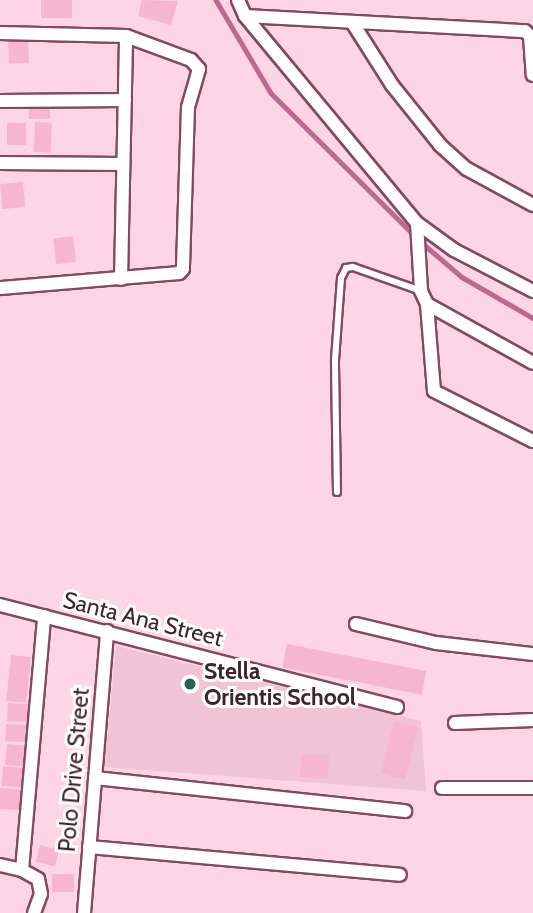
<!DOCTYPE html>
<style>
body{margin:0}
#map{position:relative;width:533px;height:913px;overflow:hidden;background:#fdd5e4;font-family:Cabin,sans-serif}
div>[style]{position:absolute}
.built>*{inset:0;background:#f0c4d5}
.stream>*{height:4.5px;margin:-2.25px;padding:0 2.25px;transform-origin:2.25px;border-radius:2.25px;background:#bf688f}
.building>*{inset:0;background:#f6b6d0;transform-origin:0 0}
.roads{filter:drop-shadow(2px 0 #814a62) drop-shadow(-2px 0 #814a62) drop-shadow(0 2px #814a62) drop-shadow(0 -2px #814a62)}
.service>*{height:6px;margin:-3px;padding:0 3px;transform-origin:3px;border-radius:3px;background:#fff}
.minor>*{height:12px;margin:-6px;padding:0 6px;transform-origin:6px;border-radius:6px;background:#fff}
.dots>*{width:19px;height:19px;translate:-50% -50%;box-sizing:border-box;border:4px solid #fff;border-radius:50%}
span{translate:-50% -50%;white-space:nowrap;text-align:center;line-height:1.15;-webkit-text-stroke:6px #fff;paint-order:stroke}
.street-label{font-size:23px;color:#3d242f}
.poi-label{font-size:23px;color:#3d242f;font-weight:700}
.left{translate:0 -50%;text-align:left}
</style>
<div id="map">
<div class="built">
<i style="clip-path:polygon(116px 646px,421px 721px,426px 791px,105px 767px)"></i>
</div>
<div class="stream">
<i style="left:216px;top:0;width:108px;rotate:59.4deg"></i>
<i style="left:271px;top:93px;width:203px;rotate:44.8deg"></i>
<i style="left:421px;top:242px;width:54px;rotate:40.5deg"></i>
<i style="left:462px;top:277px;width:82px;rotate:30deg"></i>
</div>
<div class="building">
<i style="left:41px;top:0;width:31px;height:18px"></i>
<i style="clip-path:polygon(142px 0,178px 1px,171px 25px,138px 16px)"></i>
<i style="left:28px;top:37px;width:26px;height:20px;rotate:88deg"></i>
<i style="left:29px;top:103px;width:21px;height:16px"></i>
<i style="left:35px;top:122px;width:17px;height:30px;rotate:3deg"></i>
<i style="left:26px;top:123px;width:22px;height:19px;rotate:90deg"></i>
<i style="left:23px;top:182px;width:25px;height:23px;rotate:85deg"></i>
<i style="left:73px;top:236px;width:26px;height:20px;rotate:83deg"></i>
<i style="left:287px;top:644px;width:142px;height:24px;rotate:11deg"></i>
<i style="left:11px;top:655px;width:20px;height:46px;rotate:6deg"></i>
<i style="left:8px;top:703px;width:21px;height:18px;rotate:3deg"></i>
<i style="left:394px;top:721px;width:25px;height:54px;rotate:14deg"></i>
<i style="left:6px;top:724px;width:22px;height:17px;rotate:3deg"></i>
<i style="left:7px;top:744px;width:21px;height:21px;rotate:5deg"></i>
<i style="left:301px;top:754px;width:28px;height:23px;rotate:2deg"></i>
<i style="left:3px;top:766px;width:22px;height:20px;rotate:5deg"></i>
<i style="left:0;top:788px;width:22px;height:21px;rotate:3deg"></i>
<i style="left:40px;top:845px;width:20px;height:17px;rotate:15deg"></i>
<i style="left:52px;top:874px;width:22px;height:18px"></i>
</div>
<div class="roads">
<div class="service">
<i style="left:337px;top:492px;width:132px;rotate:-90.9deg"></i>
<i style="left:335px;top:360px;width:82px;rotate:-85.8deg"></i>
<i style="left:341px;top:278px;width:11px;rotate:-63deg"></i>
<i style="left:346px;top:268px;width:7px;rotate:-8deg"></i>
<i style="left:353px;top:267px;width:72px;rotate:19.4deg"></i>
</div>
<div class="minor">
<i style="left:238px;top:0;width:17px;rotate:66deg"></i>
<i style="left:245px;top:16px;width:269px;rotate:50.3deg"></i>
<i style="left:417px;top:223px;width:46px;rotate:36.1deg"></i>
<i style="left:454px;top:250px;width:89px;rotate:27.4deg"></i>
<i style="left:245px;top:16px;width:280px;rotate:3.1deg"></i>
<i style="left:525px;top:31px;width:7px;rotate:45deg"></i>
<i style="left:530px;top:36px;width:39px;rotate:86deg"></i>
<i style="left:352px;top:22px;width:75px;rotate:57.6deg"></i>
<i style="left:392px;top:85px;width:77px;rotate:51.3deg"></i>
<i style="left:440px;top:145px;width:36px;rotate:42deg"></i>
<i style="left:467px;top:169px;width:75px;rotate:28.6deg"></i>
<i style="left:0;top:33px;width:126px;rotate:1.4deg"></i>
<i style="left:126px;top:36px;width:69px;rotate:20.3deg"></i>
<i style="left:191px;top:60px;width:12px;rotate:48deg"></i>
<i style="left:199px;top:69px;width:40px;rotate:106deg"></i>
<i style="left:188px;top:107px;width:162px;rotate:91.8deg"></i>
<i style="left:183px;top:269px;width:6px;rotate:135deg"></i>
<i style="left:179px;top:273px;width:180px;rotate:175.2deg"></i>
<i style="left:0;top:101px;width:125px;rotate:-0.5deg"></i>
<i style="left:0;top:163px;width:122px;rotate:0.5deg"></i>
<i style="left:417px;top:223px;width:68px;rotate:86.6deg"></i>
<i style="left:421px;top:291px;width:14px;rotate:65deg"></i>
<i style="left:427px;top:304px;width:121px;rotate:29.1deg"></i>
<i style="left:121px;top:279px;width:243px;rotate:-88.8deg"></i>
<i style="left:427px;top:304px;width:87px;rotate:85.4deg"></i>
<i style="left:434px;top:391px;width:111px;rotate:26.8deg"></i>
<i style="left:0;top:605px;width:410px;rotate:14.4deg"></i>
<i style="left:356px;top:624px;width:82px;rotate:13.4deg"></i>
<i style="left:436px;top:643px;width:98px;rotate:6.5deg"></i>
<i style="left:455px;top:723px;width:78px;rotate:-2.2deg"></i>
<i style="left:95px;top:778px;width:312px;rotate:6.1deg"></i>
<i style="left:442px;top:788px;width:91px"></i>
<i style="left:89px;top:847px;width:312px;rotate:5.1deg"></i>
<i style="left:0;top:865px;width:23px;rotate:13deg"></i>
<i style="left:34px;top:913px;width:20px;rotate:-70deg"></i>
<i style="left:41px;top:894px;width:15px;rotate:-101deg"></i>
<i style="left:38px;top:879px;width:18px;rotate:-151deg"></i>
<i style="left:22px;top:870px;width:255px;rotate:-85deg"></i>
<i style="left:84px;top:913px;width:283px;rotate:-85.3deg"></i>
</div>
</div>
<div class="dots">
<i style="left:190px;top:684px;background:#236554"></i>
</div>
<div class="street-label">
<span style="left:143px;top:619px;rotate:14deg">Santa Ana Street</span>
<span style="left:74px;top:770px;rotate:-85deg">Polo Drive Street</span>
</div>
<div class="poi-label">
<span class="left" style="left:204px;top:684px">Stella<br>Orientis School</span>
</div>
</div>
